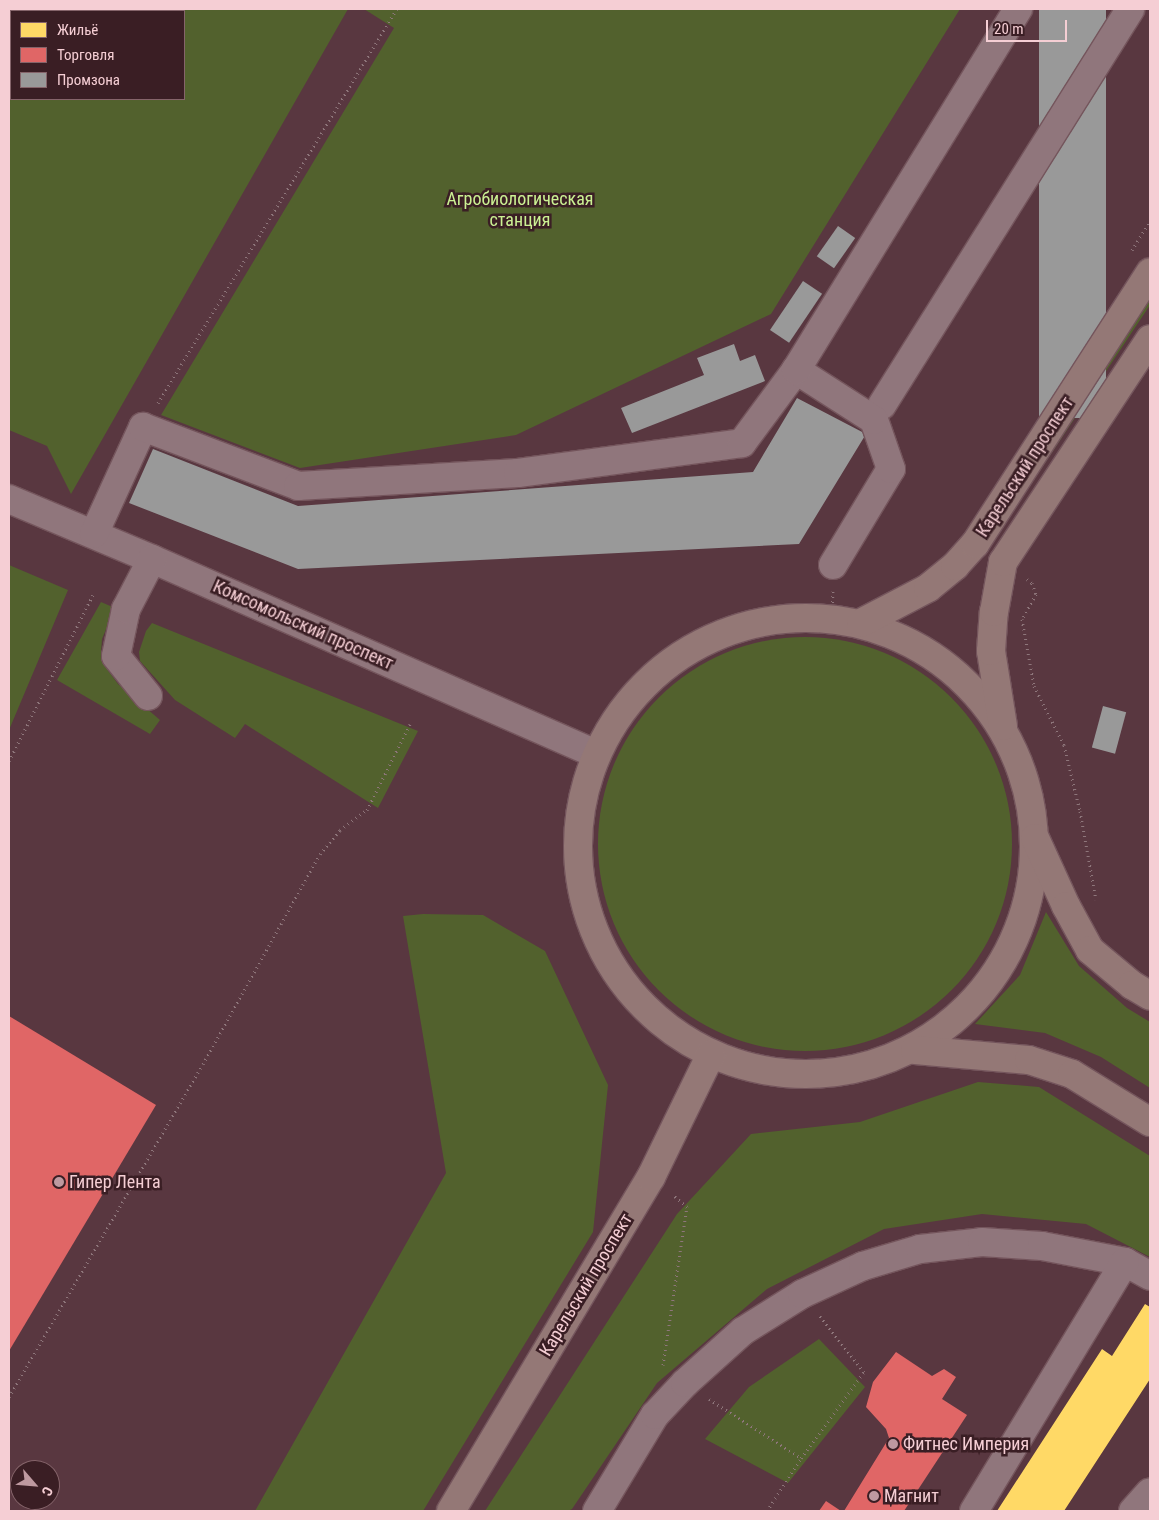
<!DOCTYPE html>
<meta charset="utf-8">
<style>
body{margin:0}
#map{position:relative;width:1159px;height:1520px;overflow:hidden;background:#593740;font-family:"Roboto Condensed",sans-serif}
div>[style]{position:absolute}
.green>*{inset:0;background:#52612d}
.round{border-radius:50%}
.homes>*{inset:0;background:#ffd966}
.shops>*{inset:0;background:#e06666}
.industry>*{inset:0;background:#999;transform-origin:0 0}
.path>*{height:3px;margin-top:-1.5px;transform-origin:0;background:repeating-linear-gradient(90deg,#8e767b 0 1px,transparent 0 5px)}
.roads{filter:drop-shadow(1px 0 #74555c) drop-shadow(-1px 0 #74555c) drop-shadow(0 1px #74555c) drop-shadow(0 -1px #74555c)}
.minor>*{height:28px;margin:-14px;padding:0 14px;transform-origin:14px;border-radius:14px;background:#90767c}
.major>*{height:28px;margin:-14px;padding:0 14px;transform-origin:14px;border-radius:14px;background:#947876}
.major>.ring{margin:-14px;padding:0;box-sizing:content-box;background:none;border:28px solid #947876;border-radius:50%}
.dots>*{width:14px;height:14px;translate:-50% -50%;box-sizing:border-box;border:2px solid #3a1e24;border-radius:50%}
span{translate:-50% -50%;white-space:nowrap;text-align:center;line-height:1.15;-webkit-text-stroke:5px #3a1e24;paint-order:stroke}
.park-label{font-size:18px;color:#cbf193}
.street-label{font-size:18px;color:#f5ced4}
.poi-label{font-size:18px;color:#f5ced4}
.left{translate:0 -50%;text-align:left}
.frame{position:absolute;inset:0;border:10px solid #f5ced4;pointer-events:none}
.legend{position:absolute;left:10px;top:10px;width:175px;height:90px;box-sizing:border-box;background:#3a1e24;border:1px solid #85646a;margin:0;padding:6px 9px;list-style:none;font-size:15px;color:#f5ced4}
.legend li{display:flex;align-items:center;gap:10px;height:25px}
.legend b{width:25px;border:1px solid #85646a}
.north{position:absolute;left:10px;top:1460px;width:50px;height:50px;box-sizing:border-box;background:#3a1e24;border:1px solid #85646a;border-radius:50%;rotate:117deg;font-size:14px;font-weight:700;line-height:20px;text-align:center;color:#f5ced4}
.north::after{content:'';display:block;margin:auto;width:18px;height:22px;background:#be99a0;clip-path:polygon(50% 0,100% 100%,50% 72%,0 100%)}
.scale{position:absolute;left:986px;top:20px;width:81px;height:22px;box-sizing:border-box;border:2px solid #f5ced4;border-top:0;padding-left:6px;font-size:15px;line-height:18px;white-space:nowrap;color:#f5ced4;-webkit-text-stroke:4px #3a1e24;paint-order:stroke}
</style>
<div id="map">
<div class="green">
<i style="clip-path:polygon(evenodd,9px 9px,348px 9px,71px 494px,47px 446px,9px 430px,9px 9px,184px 11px,184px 99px,11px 99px,11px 11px,184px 11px)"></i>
<i style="clip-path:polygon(364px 9px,960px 9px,771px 314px,516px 435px,300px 468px,161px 415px,394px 28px)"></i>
<i style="clip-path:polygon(1150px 298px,1150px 305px,992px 543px)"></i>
<i style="clip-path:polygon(9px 565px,68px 590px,9px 730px)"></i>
<i style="clip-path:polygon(101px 602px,115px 608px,102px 639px,101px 652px,104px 665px,118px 684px,160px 720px,150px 734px,57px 680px)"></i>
<i style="clip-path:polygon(152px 623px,418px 731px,378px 808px,245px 724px,235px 738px,175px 700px,140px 661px,139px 652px,146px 631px)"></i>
<i class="round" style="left:598px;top:637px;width:414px;height:414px"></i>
<i style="clip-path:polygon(1046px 912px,1079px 966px,1127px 1008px,1150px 1022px,1150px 1088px,1101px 1057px,1045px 1033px,975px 1024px,1020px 975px)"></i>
<i style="clip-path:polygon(423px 914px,483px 915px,545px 951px,608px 1085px,593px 1232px,423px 1511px,255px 1511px,446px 1173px,403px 916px)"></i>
<i style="clip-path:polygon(978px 1082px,1039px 1087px,1150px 1156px,1150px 1257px,1086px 1224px,982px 1214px,884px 1229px,767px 1289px,657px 1383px,572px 1509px,568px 1511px,485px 1511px,677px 1214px,751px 1134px,860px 1122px)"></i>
<i style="clip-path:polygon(819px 1339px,865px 1387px,788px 1483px,705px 1439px,749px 1387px)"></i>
</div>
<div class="homes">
<i style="clip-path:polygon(1145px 1304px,1150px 1307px,1150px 1379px,1064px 1511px,997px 1511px,1102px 1349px,1112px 1356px)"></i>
</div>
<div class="shops">
<i style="clip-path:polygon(9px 1016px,156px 1105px,9px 1351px)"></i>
<i style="clip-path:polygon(896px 1352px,932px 1376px,944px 1369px,956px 1377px,942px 1399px,967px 1415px,904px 1511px,844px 1511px,889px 1438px,886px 1429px,866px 1407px,873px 1382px)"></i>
<i style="clip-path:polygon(826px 1501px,841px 1511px,819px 1511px)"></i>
</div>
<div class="industry">
<i style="left:1039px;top:9px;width:67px;height:409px"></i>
<i style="left:838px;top:226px;width:21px;height:37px;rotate:35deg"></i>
<i style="left:803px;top:281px;width:23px;height:59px;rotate:34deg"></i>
<i style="clip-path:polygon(734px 344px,740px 361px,755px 355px,765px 381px,632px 433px,621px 408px,704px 375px,697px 358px)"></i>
<i style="clip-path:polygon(797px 398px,866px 434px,799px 544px,298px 569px,129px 503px,153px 449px,298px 506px,753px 472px)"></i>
<i style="left:1103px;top:706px;width:24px;height:43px;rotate:15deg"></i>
</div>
<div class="path">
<i style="left:1132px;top:250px;width:34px;rotate:-58deg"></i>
<i style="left:158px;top:403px;width:461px;rotate:-58.8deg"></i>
<i style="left:1027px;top:579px;width:6px;rotate:39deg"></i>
<i style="left:1032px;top:583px;width:12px;rotate:70deg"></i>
<i style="left:1036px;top:594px;width:29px;rotate:119deg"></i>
<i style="left:1022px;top:619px;width:68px;rotate:79.8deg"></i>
<i style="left:1034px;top:686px;width:66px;rotate:63deg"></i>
<i style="left:1064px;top:745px;width:68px;rotate:76.4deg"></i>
<i style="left:1080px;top:811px;width:90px;rotate:79.8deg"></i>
<i style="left:832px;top:617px;width:26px;rotate:-88deg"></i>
<i style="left:9px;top:761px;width:186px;rotate:-63.2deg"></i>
<i style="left:663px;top:1365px;width:160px;rotate:-81.4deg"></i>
<i style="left:687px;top:1207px;width:18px;rotate:-139deg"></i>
<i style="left:9px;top:1397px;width:385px;rotate:-59.8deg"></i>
<i style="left:203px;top:1064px;width:240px;rotate:-60.9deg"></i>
<i style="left:320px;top:854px;width:31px;rotate:-50deg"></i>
<i style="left:340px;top:830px;width:34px;rotate:-37deg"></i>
<i style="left:367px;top:810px;width:96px;rotate:-63.4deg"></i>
<i style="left:709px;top:1399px;width:109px;rotate:32.7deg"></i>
<i style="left:767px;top:1511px;width:63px;rotate:-57.3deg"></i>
<i style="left:801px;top:1458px;width:107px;rotate:-53.8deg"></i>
<i style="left:864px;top:1372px;width:73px;rotate:-128.3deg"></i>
</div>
<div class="roads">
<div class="minor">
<i style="left:882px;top:405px;width:467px;rotate:-57.9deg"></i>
<i style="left:9px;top:499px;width:155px;rotate:22.8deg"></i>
<i style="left:152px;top:559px;width:485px;rotate:23.7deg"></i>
<i style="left:94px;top:534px;width:118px;rotate:-65.4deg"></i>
<i style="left:143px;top:427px;width:166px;rotate:20.8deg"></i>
<i style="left:298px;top:486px;width:220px;rotate:-3.4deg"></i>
<i style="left:518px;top:473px;width:226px;rotate:-7.6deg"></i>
<i style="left:742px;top:443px;width:91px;rotate:-53.5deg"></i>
<i style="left:833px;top:565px;width:112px;rotate:-58.9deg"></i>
<i style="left:891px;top:469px;width:52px;rotate:-109.1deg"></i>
<i style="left:874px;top:420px;width:93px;rotate:-147.3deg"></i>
<i style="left:796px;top:370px;width:424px;rotate:-58.4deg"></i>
<i style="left:148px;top:696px;width:51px;rotate:-128.7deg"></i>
<i style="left:116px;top:656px;width:48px;rotate:-78deg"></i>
<i style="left:126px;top:609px;width:56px;rotate:-62.5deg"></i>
<i style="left:597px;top:1511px;width:112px;rotate:-58.9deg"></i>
<i style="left:655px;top:1415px;width:44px;rotate:-46.8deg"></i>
<i style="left:685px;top:1383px;width:78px;rotate:-41.9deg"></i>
<i style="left:743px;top:1331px;width:70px;rotate:-32.1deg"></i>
<i style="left:802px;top:1294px;width:67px;rotate:-24.7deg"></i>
<i style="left:863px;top:1266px;width:59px;rotate:-16.6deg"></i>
<i style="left:920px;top:1249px;width:62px;rotate:-6.4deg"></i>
<i style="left:982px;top:1242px;width:60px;rotate:3.8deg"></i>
<i style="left:1042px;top:1246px;width:85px;rotate:10.9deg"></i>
<i style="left:1125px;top:1262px;width:29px;rotate:29deg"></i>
<i style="left:974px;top:1511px;width:291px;rotate:-58.8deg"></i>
<i style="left:1133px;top:1511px;width:25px;rotate:-48deg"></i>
</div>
<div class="major">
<i class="ring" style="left:578px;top:618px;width:428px;height:428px"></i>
<i style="left:861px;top:623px;width:76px;rotate:-27.6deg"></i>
<i style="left:928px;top:588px;width:35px;rotate:-39deg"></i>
<i style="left:955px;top:566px;width:30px;rotate:-48deg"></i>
<i style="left:975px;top:544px;width:323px;rotate:-57.2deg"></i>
<i style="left:1003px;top:726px;width:76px;rotate:-99.1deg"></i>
<i style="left:991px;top:651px;width:39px;rotate:-86deg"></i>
<i style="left:994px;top:612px;width:51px;rotate:-79.8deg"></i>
<i style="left:1003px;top:562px;width:267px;rotate:-56.6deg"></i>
<i style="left:1035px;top:838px;width:75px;rotate:65.5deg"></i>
<i style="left:1066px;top:906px;width:50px;rotate:61.4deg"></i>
<i style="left:1090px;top:950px;width:55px;rotate:39.8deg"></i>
<i style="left:1132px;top:985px;width:21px;rotate:31deg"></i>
<i style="left:915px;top:1050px;width:114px;rotate:5deg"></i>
<i style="left:1029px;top:1060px;width:45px;rotate:18deg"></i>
<i style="left:1072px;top:1074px;width:92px;rotate:31.6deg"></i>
<i style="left:451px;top:1511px;width:389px;rotate:-59.1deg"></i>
<i style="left:651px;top:1177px;width:137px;rotate:-64deg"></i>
</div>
</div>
<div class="dots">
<i style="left:59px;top:1182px;background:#be99a0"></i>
<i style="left:893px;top:1444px;background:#be99a0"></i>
<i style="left:874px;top:1496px;background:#be99a0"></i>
</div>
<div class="park-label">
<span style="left:520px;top:210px">Агробиологическая<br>станция</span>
</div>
<div class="street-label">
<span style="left:1025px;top:467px;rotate:-57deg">Карельский проспект</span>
<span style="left:303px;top:625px;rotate:24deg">Комсомольский проспект</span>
<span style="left:586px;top:1285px;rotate:-59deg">Карельский проспект</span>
</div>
<div class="poi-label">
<span class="left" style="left:69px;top:1182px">Гипер Лента</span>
<span class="left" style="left:903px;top:1444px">Фитнес Империя</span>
<span class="left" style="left:884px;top:1496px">Магнит</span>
</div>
<div class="frame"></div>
<ul class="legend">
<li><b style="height:14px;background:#ffd966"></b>Жильё</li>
<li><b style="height:14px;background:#e06666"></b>Торговля</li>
<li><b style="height:14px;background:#999"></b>Промзона</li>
</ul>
<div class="north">С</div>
<div class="scale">20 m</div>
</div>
